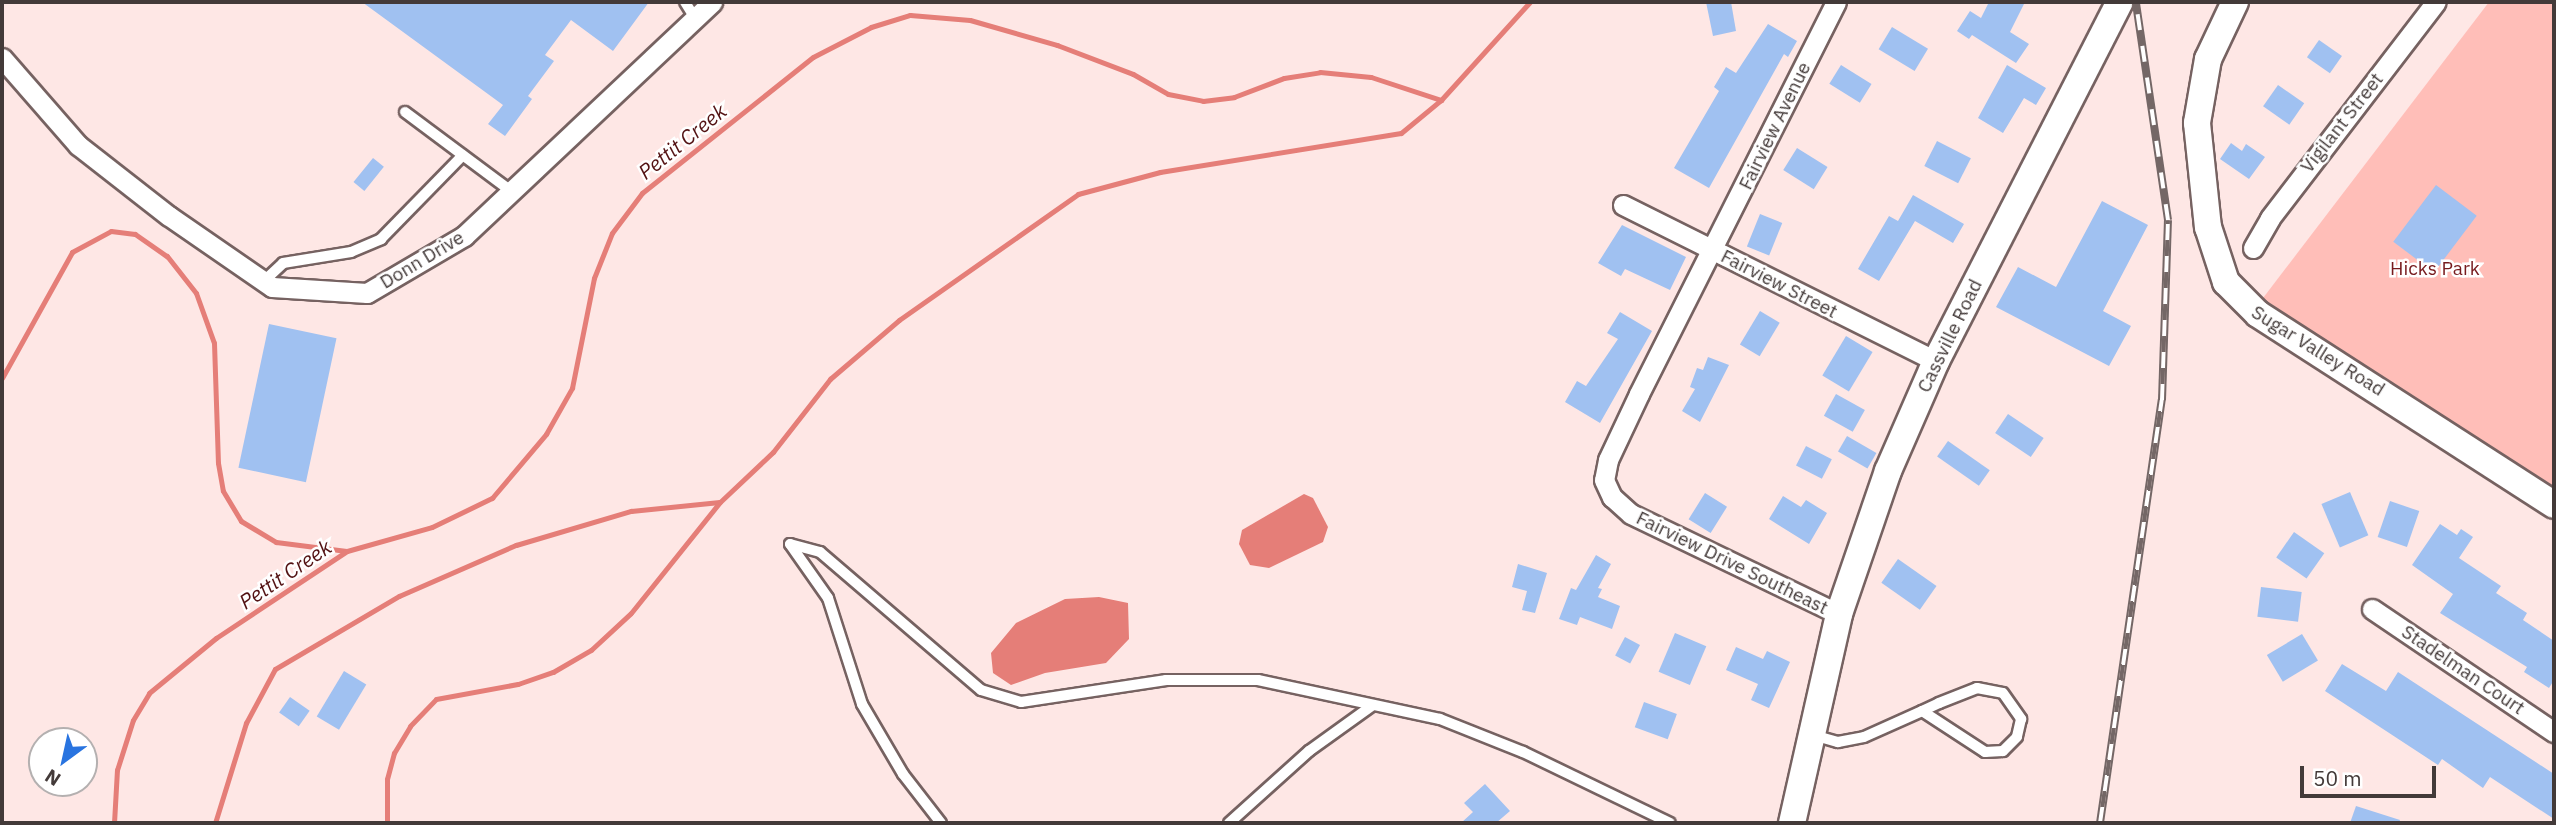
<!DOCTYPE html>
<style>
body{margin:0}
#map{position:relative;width:2556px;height:825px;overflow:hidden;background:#fee7e5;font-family:"IBM Plex Sans",sans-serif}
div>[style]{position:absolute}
.green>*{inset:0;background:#ffbeb8}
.water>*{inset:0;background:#e57e78}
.stream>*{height:5px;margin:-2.5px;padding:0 2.5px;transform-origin:2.5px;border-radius:2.5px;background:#e57e78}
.building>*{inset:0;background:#a0c1f1;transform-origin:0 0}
.roads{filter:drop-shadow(2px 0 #766261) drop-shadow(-2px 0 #766261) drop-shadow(0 2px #766261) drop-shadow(0 -2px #766261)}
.lane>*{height:10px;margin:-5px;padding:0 5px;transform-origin:5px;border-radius:5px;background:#fff}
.street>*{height:19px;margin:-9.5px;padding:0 9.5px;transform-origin:9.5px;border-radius:9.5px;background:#fff}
.secondary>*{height:26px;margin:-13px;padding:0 13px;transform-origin:13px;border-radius:13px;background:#fff}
.rail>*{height:8px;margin-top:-4px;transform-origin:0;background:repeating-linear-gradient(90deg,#fff 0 16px,#746766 0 32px);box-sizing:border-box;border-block:2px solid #746766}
span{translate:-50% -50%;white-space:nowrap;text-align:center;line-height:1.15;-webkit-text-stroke:5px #fff;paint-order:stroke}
.street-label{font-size:19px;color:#433a39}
.park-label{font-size:19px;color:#771b1e}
.water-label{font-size:21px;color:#531213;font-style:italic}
.frame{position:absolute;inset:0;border:4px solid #433a39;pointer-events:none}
.north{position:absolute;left:28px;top:727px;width:70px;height:70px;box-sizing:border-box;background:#fff;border:2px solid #b4b0b0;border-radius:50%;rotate:213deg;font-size:19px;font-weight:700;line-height:28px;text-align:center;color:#433a39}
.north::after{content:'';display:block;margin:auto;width:24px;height:32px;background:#2974e0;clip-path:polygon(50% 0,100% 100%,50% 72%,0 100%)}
.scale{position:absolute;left:2300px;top:766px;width:136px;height:32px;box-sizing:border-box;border:4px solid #433a39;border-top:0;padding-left:9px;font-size:21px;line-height:24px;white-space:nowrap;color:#433a39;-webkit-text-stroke:5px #fff;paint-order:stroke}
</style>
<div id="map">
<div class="green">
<i style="clip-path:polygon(2489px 2px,2554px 2px,2554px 492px,2260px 302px)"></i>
</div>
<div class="water">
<i style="clip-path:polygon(1304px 494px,1313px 498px,1328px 527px,1323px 542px,1269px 568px,1250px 565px,1239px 544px,1242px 530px)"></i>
<i style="clip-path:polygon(1099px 597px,1128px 603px,1129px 639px,1106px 663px,1045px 673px,1011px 685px,993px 673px,991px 653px,1016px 623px,1065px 599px)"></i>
</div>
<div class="stream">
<i style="left:2px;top:378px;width:144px;rotate:-60.9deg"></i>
<i style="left:72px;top:252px;width:44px;rotate:-28.3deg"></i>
<i style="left:111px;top:231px;width:24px;rotate:7deg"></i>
<i style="left:135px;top:234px;width:39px;rotate:35deg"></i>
<i style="left:167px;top:256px;width:47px;rotate:51.9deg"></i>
<i style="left:196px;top:293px;width:53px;rotate:70.2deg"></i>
<i style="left:214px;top:343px;width:120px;rotate:88.1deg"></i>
<i style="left:218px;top:463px;width:28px;rotate:80deg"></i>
<i style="left:223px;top:491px;width:35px;rotate:59deg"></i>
<i style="left:241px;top:521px;width:41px;rotate:31deg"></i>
<i style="left:276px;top:542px;width:71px;rotate:7.3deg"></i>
<i style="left:114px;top:823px;width:53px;rotate:-86.8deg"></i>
<i style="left:117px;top:770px;width:52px;rotate:-72.3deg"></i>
<i style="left:133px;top:720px;width:31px;rotate:-59deg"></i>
<i style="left:149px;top:693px;width:87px;rotate:-39.4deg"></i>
<i style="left:216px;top:638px;width:157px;rotate:-33.6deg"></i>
<i style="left:347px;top:551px;width:88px;rotate:-15.8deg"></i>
<i style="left:432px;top:527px;width:67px;rotate:-25.8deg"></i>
<i style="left:492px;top:498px;width:84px;rotate:-49.8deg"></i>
<i style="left:546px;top:434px;width:53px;rotate:-60.5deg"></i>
<i style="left:572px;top:388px;width:112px;rotate:-78.7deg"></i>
<i style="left:594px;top:278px;width:48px;rotate:-68.2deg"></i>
<i style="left:612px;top:233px;width:50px;rotate:-53.1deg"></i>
<i style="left:642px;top:193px;width:218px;rotate:-38.5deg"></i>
<i style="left:813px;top:57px;width:65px;rotate:-27.3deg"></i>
<i style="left:871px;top:27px;width:41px;rotate:-17.1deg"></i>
<i style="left:910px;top:15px;width:60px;rotate:4.8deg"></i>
<i style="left:970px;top:20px;width:91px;rotate:16deg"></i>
<i style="left:1057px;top:45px;width:81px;rotate:20.9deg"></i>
<i style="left:1133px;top:74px;width:40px;rotate:29.7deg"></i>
<i style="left:1168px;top:94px;width:36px;rotate:11deg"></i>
<i style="left:1203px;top:101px;width:31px;rotate:-7deg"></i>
<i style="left:1234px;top:97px;width:53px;rotate:-20.8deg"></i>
<i style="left:1284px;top:78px;width:36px;rotate:-9deg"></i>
<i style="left:1320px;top:72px;width:51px;rotate:5.6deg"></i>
<i style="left:1371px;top:77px;width:74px;rotate:18.2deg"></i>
<i style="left:215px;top:823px;width:105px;rotate:-72.8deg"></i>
<i style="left:246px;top:723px;width:61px;rotate:-61.8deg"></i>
<i style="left:275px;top:669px;width:144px;rotate:-30.5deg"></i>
<i style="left:399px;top:596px;width:128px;rotate:-23.6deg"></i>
<i style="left:516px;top:545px;width:120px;rotate:-16.5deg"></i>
<i style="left:631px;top:511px;width:89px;rotate:-5.8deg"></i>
<i style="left:387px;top:823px;width:44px;rotate:-90deg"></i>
<i style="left:387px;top:779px;width:27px;rotate:-75deg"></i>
<i style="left:394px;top:753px;width:31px;rotate:-59deg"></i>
<i style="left:410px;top:726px;width:37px;rotate:-46deg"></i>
<i style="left:436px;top:699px;width:83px;rotate:-10.4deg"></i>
<i style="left:518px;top:684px;width:37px;rotate:-19deg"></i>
<i style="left:553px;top:672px;width:44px;rotate:-30.1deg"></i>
<i style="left:591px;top:650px;width:54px;rotate:-42.8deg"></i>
<i style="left:631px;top:613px;width:142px;rotate:-51.3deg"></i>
<i style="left:720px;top:502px;width:73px;rotate:-43.3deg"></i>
<i style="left:773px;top:452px;width:93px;rotate:-52deg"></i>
<i style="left:830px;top:379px;width:91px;rotate:-40.5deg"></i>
<i style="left:899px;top:320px;width:219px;rotate:-35.1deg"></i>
<i style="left:1078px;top:194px;width:85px;rotate:-15deg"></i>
<i style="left:1160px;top:172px;width:244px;rotate:-9.2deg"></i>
<i style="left:1401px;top:133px;width:52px;rotate:-39.5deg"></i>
<i style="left:1441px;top:100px;width:132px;rotate:-47.8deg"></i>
</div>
<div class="building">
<i style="clip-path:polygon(362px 2px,649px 2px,613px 51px,571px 20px,545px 55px,554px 61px,528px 96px,532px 99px,505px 136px,488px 124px,503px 105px)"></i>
<i style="clip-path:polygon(1706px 2px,1731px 2px,1736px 31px,1713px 36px)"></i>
<i style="clip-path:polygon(1989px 2px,2025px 2px,2010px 32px,2029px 44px,2016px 63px,1972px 35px,1969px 39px,1957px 31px,1970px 11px,1981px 18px)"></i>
<i style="clip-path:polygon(1768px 24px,1797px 41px,1788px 57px,1784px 54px,1709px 188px,1674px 168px,1719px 91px,1714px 87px,1726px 67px,1736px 73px)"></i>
<i style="left:1892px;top:27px;width:42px;height:26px;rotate:31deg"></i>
<i style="left:2319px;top:40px;width:28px;height:21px;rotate:35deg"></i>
<i style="left:1841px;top:65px;width:36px;height:22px;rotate:32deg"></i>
<i style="clip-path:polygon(2007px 65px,2046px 88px,2036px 105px,2024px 98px,2003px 133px,1978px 118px)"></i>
<i style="left:2278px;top:85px;width:32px;height:26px;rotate:35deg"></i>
<i style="left:1937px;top:141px;width:38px;height:28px;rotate:27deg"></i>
<i style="clip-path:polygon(2231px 143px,2242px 151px,2246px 144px,2265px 157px,2249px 179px,2220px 159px)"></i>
<i style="left:1797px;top:148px;width:36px;height:26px;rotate:32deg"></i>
<i style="left:373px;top:158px;width:14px;height:31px;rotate:39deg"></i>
<i style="left:2436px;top:185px;width:51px;height:71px;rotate:37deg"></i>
<i style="clip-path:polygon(1913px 195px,1964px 224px,1953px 243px,1915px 221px,1879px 281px,1858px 269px,1889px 216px,1898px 221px)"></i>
<i style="clip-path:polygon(2102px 201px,2148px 225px,2103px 311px,2131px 326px,2109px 366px,1996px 307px,2018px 267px,2056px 287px)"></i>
<i style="left:1760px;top:214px;width:24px;height:35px;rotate:22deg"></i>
<i style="clip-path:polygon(1622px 225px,1686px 257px,1670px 290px,1625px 269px,1621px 276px,1598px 263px)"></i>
<i style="left:1760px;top:311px;width:23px;height:39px;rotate:31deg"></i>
<i style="clip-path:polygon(1620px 312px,1652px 331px,1600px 423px,1565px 402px,1577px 381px,1586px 386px,1618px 339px,1607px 333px)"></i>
<i style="left:269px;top:324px;width:69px;height:147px;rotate:12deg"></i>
<i style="left:1846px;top:336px;width:31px;height:46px;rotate:31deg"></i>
<i style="clip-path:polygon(1708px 357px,1729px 365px,1700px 422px,1682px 411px,1695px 389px,1690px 387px,1697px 368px,1703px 370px)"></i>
<i style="left:1836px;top:394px;width:33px;height:25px;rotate:29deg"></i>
<i style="left:2008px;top:414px;width:43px;height:23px;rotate:34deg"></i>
<i style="left:1847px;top:436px;width:34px;height:18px;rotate:30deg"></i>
<i style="left:1948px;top:441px;width:51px;height:19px;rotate:35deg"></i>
<i style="left:1806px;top:446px;width:29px;height:22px;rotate:27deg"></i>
<i style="left:2350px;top:492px;width:47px;height:31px;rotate:67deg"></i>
<i style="left:1705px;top:493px;width:26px;height:31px;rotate:32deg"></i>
<i style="clip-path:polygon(1783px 496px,1801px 507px,1806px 500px,1827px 513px,1809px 544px,1769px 519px)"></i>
<i style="left:2390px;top:501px;width:31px;height:38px;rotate:19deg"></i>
<i style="clip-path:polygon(2440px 524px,2457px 535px,2461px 529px,2473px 537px,2459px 558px,2501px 586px,2496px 593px,2527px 613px,2523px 620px,2554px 641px,2554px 680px,2549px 688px,2524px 672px,2527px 667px,2440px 613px,2453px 594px,2412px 565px)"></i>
<i style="left:2294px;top:532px;width:37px;height:31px;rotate:35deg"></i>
<i style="clip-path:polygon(1596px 555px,1611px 564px,1598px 588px,1602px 589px,1598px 597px,1620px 606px,1612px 629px,1580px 617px,1577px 625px,1559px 619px,1571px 588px,1576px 590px)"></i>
<i style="left:1898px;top:559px;width:47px;height:29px;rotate:35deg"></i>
<i style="clip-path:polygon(1518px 564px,1547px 573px,1535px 613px,1522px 610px,1527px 591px,1512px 587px)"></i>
<i style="left:2261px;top:587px;width:41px;height:30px;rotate:7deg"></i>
<i style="left:1675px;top:633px;width:34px;height:42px;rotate:23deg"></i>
<i style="left:2302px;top:634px;width:31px;height:41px;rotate:59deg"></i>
<i style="left:1625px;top:637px;width:17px;height:21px;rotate:28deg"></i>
<i style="clip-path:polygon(1736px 647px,1763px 659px,1767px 651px,1790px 662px,1769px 708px,1751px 700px,1758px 684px,1726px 670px)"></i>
<i style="clip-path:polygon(2342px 664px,2386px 691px,2398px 672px,2554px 774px,2554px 819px,2490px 777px,2483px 788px,2442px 759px,2438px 765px,2325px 691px)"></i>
<i style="left:344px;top:671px;width:26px;height:53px;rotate:31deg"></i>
<i style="left:290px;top:697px;width:24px;height:19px;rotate:35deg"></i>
<i style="left:1644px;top:702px;width:35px;height:27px;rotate:20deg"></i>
<i style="clip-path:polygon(1485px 784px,1510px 811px,1496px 823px,1461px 823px,1473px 812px,1464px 803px)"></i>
<i style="clip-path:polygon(2356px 806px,2400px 820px,2399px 823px,2350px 823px)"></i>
</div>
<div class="roads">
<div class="lane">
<i style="left:685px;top:2px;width:19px;rotate:58deg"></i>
<i style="left:405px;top:112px;width:132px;rotate:36.7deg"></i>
<i style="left:264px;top:281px;width:26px;rotate:-43deg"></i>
<i style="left:283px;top:263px;width:69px;rotate:-9.2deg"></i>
<i style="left:351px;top:252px;width:33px;rotate:-23deg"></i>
<i style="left:381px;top:239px;width:117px;rotate:-45.7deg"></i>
<i style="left:1813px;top:735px;width:26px;rotate:16deg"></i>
<i style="left:1838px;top:742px;width:26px;rotate:-11deg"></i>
<i style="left:1864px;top:737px;width:64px;rotate:-24.1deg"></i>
<i style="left:1922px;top:711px;width:19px;rotate:-25deg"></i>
<i style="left:1939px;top:703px;width:41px;rotate:-21.5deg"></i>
<i style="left:1977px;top:688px;width:26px;rotate:11deg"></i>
<i style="left:2003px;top:693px;width:32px;rotate:55deg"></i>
<i style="left:2021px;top:719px;width:18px;rotate:103deg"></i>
<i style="left:2017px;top:737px;width:20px;rotate:135deg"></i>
<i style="left:2003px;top:751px;width:18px;rotate:177deg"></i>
<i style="left:1985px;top:752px;width:75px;rotate:-146.9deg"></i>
<i style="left:941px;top:823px;width:62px;rotate:-127.8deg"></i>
<i style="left:903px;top:774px;width:81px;rotate:-120.4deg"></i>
<i style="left:862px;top:704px;width:111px;rotate:-107.8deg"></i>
<i style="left:828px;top:598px;width:66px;rotate:-125.1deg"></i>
<i style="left:790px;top:544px;width:31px;rotate:15deg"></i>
<i style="left:820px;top:552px;width:212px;rotate:40.6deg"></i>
<i style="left:981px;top:690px;width:42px;rotate:16.7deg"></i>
<i style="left:1021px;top:702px;width:147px;rotate:-8.6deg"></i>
<i style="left:1166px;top:680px;width:92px"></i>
<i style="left:1258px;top:680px;width:186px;rotate:12.1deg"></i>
<i style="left:1440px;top:719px;width:89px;rotate:21.7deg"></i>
<i style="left:1523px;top:752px;width:163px;rotate:25.8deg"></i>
<i style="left:1229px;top:823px;width:108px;rotate:-42deg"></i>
<i style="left:1309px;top:751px;width:79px;rotate:-35.7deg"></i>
</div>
<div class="street">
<i style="left:1836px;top:2px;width:439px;rotate:116.7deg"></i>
<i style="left:1639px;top:394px;width:73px;rotate:115.2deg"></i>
<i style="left:1608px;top:460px;width:20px;rotate:101deg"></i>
<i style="left:1604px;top:480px;width:19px;rotate:65deg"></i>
<i style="left:1612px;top:497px;width:25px;rotate:42deg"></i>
<i style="left:1631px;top:514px;width:231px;rotate:25.7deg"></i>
<i style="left:2px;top:58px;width:116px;rotate:48.9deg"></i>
<i style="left:78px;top:145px;width:115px;rotate:38deg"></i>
<i style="left:169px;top:216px;width:125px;rotate:34.6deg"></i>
<i style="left:272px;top:287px;width:95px;rotate:3.6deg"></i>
<i style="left:367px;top:293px;width:113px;rotate:-30.4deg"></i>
<i style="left:464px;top:236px;width:341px;rotate:-43.3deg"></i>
<i style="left:1623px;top:205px;width:350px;rotate:26.5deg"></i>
<i style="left:2253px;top:248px;width:34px;rotate:-60deg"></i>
<i style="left:2270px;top:218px;width:272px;rotate:-52.5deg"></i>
<i style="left:2372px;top:609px;width:220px;rotate:34.1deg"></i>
</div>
<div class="secondary">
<i style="left:2235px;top:2px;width:63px;rotate:115.3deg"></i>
<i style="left:2208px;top:59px;width:65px;rotate:99.8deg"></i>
<i style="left:2197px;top:123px;width:105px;rotate:84deg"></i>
<i style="left:2208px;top:227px;width:58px;rotate:71.9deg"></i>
<i style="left:2226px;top:282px;width:45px;rotate:45deg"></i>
<i style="left:2258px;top:314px;width:352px;rotate:32.8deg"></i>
<i style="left:1792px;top:823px;width:214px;rotate:-77.3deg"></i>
<i style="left:1839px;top:614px;width:151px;rotate:-71.1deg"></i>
<i style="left:1888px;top:471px;width:120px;rotate:-66.4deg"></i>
<i style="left:1936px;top:361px;width:403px;rotate:-62.9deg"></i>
</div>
</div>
<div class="rail">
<i style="left:2100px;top:823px;width:428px;rotate:-81.7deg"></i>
<i style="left:2162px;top:400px;width:180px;rotate:-88.1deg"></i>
<i style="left:2168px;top:220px;width:220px;rotate:-98.4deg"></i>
</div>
<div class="street-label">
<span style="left:2342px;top:123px;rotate:-52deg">Vigilant Street</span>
<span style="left:1775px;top:126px;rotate:-64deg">Fairview Avenue</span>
<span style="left:422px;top:260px;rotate:-31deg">Donn Drive</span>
<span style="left:1779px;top:284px;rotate:27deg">Fairview Street</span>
<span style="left:1950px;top:336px;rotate:-64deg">Cassville Road</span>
<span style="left:2318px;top:351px;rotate:32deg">Sugar Valley Road</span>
<span style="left:1732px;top:563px;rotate:26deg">Fairview Drive Southeast</span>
<span style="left:2463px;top:670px;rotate:34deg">Stadelman Court</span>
</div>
<div class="park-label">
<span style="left:2435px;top:269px">Hicks Park</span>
</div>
<div class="water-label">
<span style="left:682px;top:141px;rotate:-39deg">Pettit Creek</span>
<span style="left:285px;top:574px;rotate:-34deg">Pettit Creek</span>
</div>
<div class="frame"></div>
<div class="north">N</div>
<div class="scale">50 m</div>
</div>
